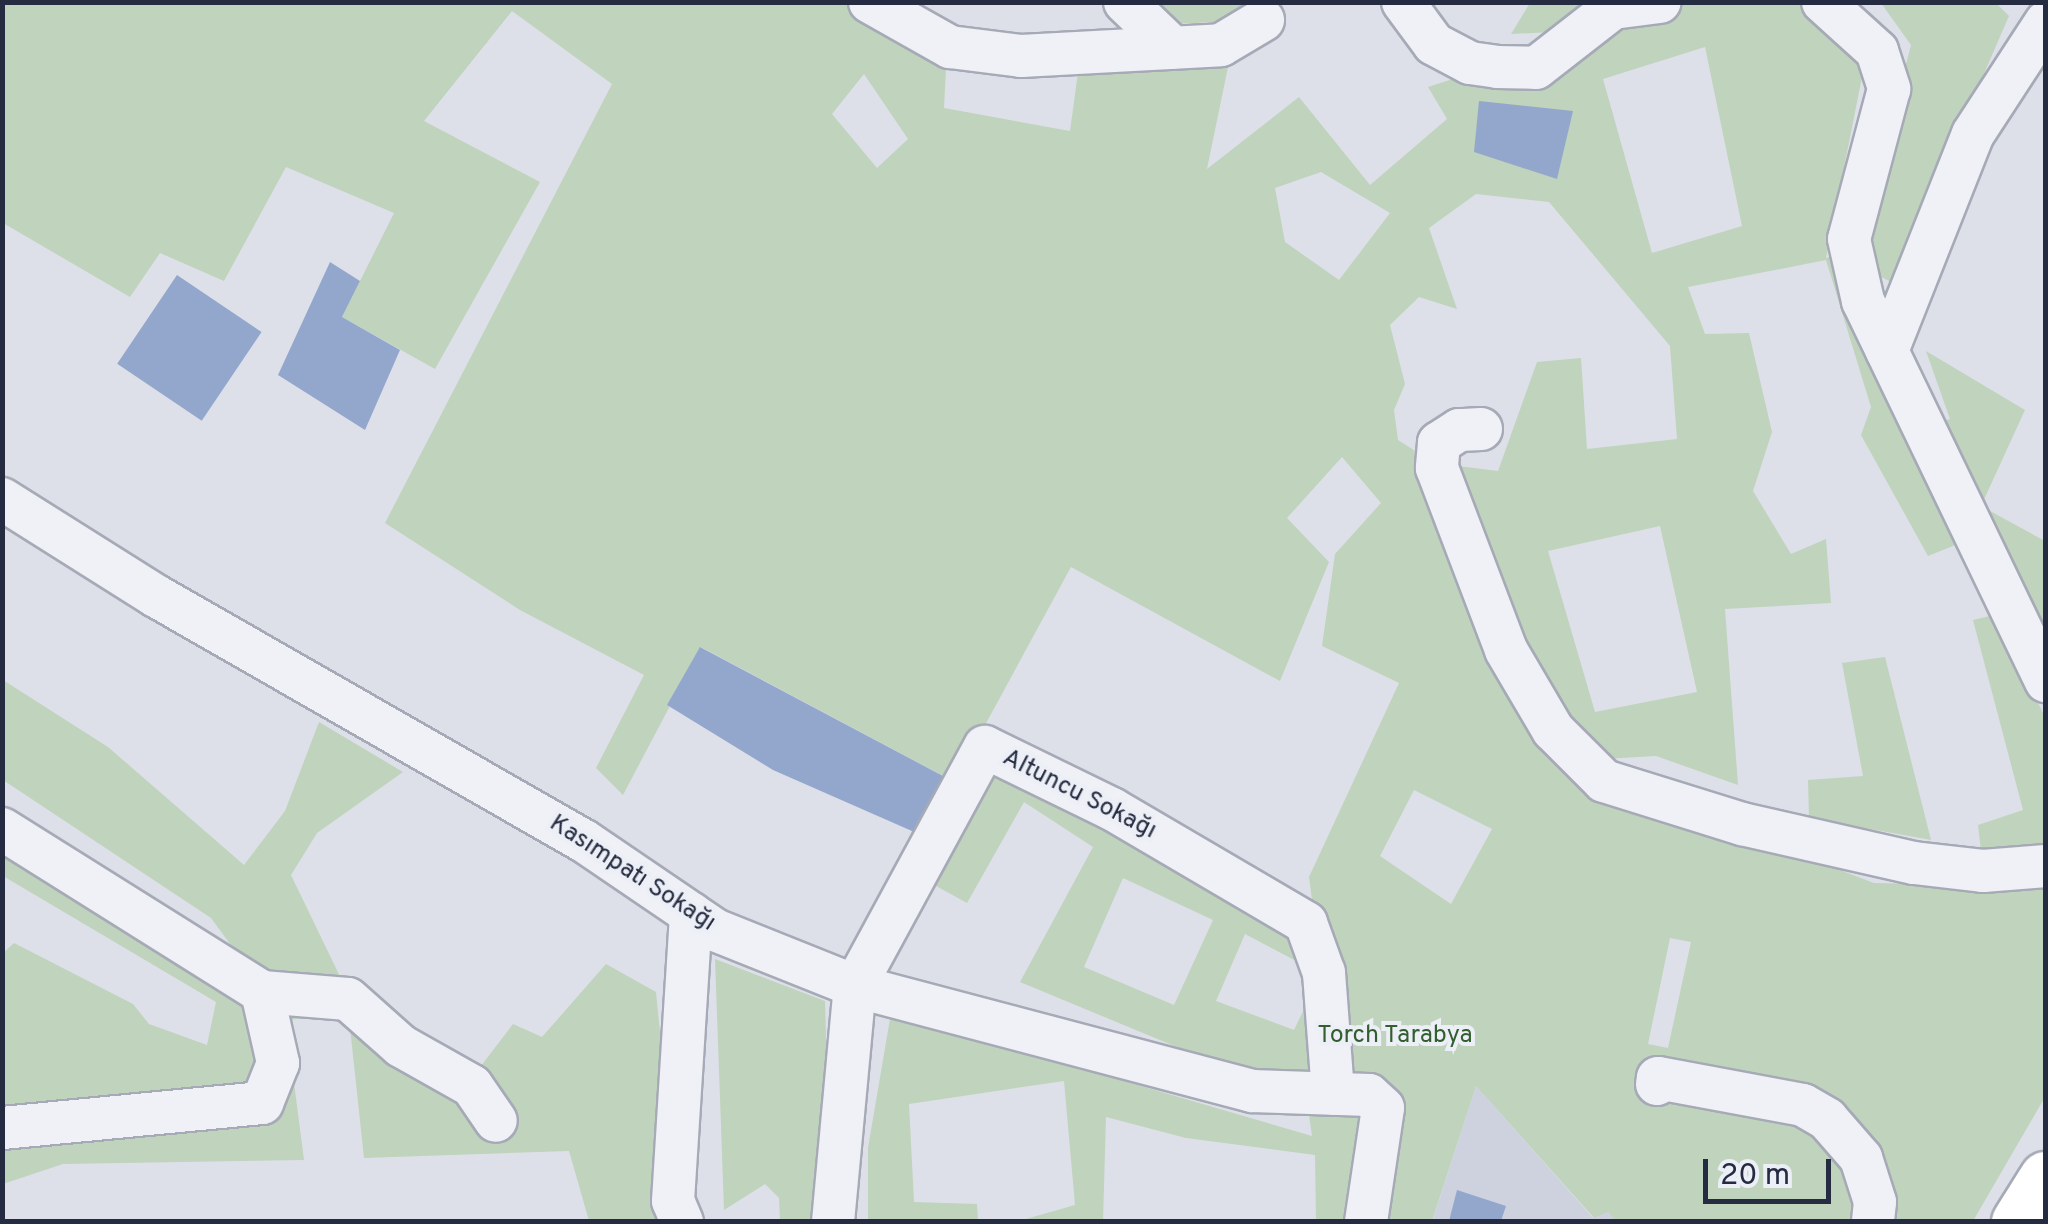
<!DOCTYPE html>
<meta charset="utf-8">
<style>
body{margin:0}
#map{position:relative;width:2048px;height:1224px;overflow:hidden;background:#dde0e8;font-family:Overpass,sans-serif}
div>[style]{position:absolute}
.built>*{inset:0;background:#ced2de}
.green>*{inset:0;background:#bfd3bd}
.water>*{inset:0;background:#93a7cd;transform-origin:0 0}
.roads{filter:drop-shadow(2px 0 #a6aab6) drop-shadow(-2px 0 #a6aab6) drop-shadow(0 2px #a6aab6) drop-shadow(0 -2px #a6aab6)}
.street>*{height:42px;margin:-21px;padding:0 21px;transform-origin:21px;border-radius:21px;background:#f0f1f6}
.secondary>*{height:55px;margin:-27.5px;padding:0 27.5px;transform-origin:27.5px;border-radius:27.5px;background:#fff}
span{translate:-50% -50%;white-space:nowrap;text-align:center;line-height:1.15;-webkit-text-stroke:8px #eceff6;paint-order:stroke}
.street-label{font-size:25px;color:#252b41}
.park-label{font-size:25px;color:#325e30}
.frame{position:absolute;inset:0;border:5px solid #252b41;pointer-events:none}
.scale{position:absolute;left:1703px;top:1159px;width:128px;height:45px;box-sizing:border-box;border:5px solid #252b41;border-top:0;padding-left:12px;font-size:30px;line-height:35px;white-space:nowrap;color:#252b41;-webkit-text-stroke:8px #eceff6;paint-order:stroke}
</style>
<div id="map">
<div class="built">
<i style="clip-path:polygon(1476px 1086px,1593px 1218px,1608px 1212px,1616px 1221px,1432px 1222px)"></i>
</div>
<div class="green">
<i style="clip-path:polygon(evenodd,3px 3px,843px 3px,947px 49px,944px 108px,1070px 131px,1079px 65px,1228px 67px,1207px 169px,1299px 97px,1370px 185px,1447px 119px,1428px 87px,1573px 40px,1631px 3px,1822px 3px,1867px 52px,1826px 258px,1840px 253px,1914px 432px,1950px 419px,1926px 351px,2025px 410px,1981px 506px,2045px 541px,2045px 639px,1985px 533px,1928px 556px,1861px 435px,1871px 407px,1826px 260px,1688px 287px,1705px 334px,1749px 333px,1772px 432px,1753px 491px,1791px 554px,1826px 539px,1831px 603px,1725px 609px,1738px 785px,1656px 756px,1586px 760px,1721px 825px,1874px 883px,2023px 886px,2045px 865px,2045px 1097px,1973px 1221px,1616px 1222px,1608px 1212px,1594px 1218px,1476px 1086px,1432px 1221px,1316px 1221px,1315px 1155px,1186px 1138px,1106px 1117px,1103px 1221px,1019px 1221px,1075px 1205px,1064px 1081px,909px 1104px,914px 1202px,977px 1204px,978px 1221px,868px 1221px,868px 1148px,891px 1013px,1312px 1136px,1307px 1101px,1020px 982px,1093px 847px,1024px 802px,967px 903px,918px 876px,953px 781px,701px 647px,623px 795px,596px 768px,644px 675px,520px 610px,385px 523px,612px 84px,512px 11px,424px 121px,540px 182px,435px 369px,342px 317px,394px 213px,286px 167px,224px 281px,160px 253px,130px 297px,3px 223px,3px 3px,1705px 47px,1742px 226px,1652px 253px,1603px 79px,1705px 47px,3px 3px,864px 74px,908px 139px,877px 168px,832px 114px,864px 74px,3px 3px,1321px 172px,1390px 213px,1339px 280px,1285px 242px,1275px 188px,1321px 172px,3px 3px,1476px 194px,1549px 202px,1670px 346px,1677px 439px,1587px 449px,1581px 358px,1537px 362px,1498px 471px,1434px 463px,1398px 440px,1394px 410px,1405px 384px,1390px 325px,1419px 297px,1457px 309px,1429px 228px,1476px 194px,3px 3px,1342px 457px,1381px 503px,1335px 554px,1322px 646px,1399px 683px,1309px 877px,1314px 915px,972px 749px,1071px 567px,1280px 681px,1329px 562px,1287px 518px,1342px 457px,3px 3px,1660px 526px,1697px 692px,1595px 712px,1548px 551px,1660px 526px,3px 3px,1414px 790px,1492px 829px,1451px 904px,1380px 856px,1414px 790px,3px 3px,1123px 878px,1213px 920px,1174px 1005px,1084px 967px,1123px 878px,3px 3px,1245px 934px,1321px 974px,1294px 1030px,1216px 1001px,1245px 934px,3px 3px,1670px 938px,1691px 942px,1668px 1048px,1648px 1044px,1670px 938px)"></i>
<i style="clip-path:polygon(1148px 3px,1244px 3px,1254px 20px,1174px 24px)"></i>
<i style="clip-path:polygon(1530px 3px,1591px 3px,1553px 32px,1511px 34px)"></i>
<i style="clip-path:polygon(1881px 3px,1996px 3px,2009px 16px,1893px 283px,1874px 273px,1867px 212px,1911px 45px)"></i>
<i style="clip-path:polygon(1994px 615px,2045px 717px,2045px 861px,1982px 859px,1978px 825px,2023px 810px,1973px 620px)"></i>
<i style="clip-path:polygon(1885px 657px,1931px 840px,1809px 818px,1808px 780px,1863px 776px,1842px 663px)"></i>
<i style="clip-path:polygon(3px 680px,108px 747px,244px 865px,285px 811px,319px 722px,403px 772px,317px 833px,291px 875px,346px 989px,445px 1060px,481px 1066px,513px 1024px,542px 1037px,606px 964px,656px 992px,679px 1221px,589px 1221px,569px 1151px,364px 1158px,348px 1009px,286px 1021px,304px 1160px,63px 1164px,3px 1184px,2px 954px,14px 943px,133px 1004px,149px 1024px,207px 1045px,216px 1002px,3px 876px,2px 823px,252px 974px,211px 918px,3px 780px)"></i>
<i style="clip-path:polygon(715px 959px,825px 1001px,831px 1221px,780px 1221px,779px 1198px,765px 1184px,724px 1210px)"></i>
</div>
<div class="water">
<i style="clip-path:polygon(1479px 101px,1573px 111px,1557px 179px,1474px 152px)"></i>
<i style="clip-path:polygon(330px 262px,360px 281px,342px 317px,400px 350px,365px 430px,278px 375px)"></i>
<i style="left:177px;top:275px;width:102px;height:107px;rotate:34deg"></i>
<i style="clip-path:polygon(700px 647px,943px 776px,921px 835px,773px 770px,667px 705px)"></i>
<i style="clip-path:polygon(1457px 1190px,1506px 1206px,1501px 1221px,1449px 1221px)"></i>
</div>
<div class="roads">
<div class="street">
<i style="left:870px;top:2px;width:92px;rotate:29.4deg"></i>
<i style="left:950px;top:47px;width:72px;rotate:7.2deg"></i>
<i style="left:1021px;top:56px;width:200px;rotate:-3.1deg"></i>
<i style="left:1221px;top:45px;width:49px;rotate:-30.8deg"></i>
<i style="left:1125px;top:2px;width:66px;rotate:43.8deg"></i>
<i style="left:1403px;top:2px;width:52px;rotate:53.6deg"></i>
<i style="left:1434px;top:44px;width:41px;rotate:27.8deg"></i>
<i style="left:1470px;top:63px;width:27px;rotate:8deg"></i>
<i style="left:1497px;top:67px;width:39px;rotate:1deg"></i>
<i style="left:1536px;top:68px;width:98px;rotate:-37.9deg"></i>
<i style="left:1609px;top:2px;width:7px;rotate:56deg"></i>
<i style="left:1613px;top:8px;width:47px;rotate:-7.3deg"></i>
<i style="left:1823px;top:2px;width:73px;rotate:42.2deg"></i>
<i style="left:1877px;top:51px;width:40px;rotate:72deg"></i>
<i style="left:1889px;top:89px;width:155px;rotate:104.9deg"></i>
<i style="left:1849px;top:239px;width:64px;rotate:77.3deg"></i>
<i style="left:1863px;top:301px;width:422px;rotate:64.3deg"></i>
<i style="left:1887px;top:351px;width:233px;rotate:-68.4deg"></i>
<i style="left:1973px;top:134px;width:134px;rotate:-56.9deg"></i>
<i style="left:1481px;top:429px;width:22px;rotate:177deg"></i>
<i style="left:1459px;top:430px;width:24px;rotate:147deg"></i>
<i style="left:1439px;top:443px;width:25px;rotate:95deg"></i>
<i style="left:1437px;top:468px;width:195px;rotate:69.2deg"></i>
<i style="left:1506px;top:650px;width:93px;rotate:59.6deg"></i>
<i style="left:1553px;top:730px;width:72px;rotate:45deg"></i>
<i style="left:1604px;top:781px;width:145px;rotate:17.3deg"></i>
<i style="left:1742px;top:824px;width:176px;rotate:12.8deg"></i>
<i style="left:1914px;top:863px;width:69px;rotate:6.6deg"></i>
<i style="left:1983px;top:871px;width:63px;rotate:-4.5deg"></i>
<i style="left:2px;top:499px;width:182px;rotate:32.2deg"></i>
<i style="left:156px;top:596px;width:493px;rotate:29.8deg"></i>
<i style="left:584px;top:841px;width:158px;rotate:34.2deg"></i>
<i style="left:715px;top:930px;width:151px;rotate:21.8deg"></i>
<i style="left:855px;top:986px;width:411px;rotate:14.8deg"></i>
<i style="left:1252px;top:1091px;width:117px;rotate:2deg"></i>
<i style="left:1369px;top:1095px;width:19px;rotate:43deg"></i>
<i style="left:1383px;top:1108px;width:115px;rotate:98.5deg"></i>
<i style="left:2px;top:829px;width:307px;rotate:32.1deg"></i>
<i style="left:262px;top:992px;width:73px;rotate:77.3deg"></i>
<i style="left:278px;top:1063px;width:43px;rotate:111.8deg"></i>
<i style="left:262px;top:1103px;width:261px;rotate:174.5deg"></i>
<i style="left:262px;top:992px;width:86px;rotate:4.7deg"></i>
<i style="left:348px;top:999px;width:71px;rotate:41.6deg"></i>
<i style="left:401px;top:1046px;width:81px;rotate:29.4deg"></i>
<i style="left:472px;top:1086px;width:42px;rotate:55.6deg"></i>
<i style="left:1657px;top:1084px;width:6px;rotate:-81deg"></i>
<i style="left:1658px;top:1078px;width:147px;rotate:10.5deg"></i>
<i style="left:1803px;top:1105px;width:28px;rotate:30deg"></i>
<i style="left:1827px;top:1119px;width:52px;rotate:48.9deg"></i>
<i style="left:1861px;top:1158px;width:46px;rotate:72.3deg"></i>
<i style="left:1875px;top:1202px;width:20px;rotate:96deg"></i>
<i style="left:682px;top:1222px;width:23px;rotate:-113deg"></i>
<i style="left:673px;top:1201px;width:288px;rotate:-86.4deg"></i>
<i style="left:833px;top:1222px;width:237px;rotate:-84.7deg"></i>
<i style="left:855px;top:986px;width:272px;rotate:-61.5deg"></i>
<i style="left:985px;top:747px;width:141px;rotate:26deg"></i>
<i style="left:1112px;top:809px;width:225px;rotate:30.4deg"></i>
<i style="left:1306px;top:923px;width:53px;rotate:70.2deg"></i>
<i style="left:1324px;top:973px;width:121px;rotate:85.7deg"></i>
</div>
<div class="secondary">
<i style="left:2019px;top:1222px;width:51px;rotate:-57.9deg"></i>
</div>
</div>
<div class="street-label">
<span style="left:1079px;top:795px;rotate:27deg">Altuncu Sokağı</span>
<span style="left:632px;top:874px;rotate:33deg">Kasımpatı Sokağı</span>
</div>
<div class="park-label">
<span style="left:1395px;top:1036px">Torch Tarabya</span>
</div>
<div class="frame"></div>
<div class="scale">20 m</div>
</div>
